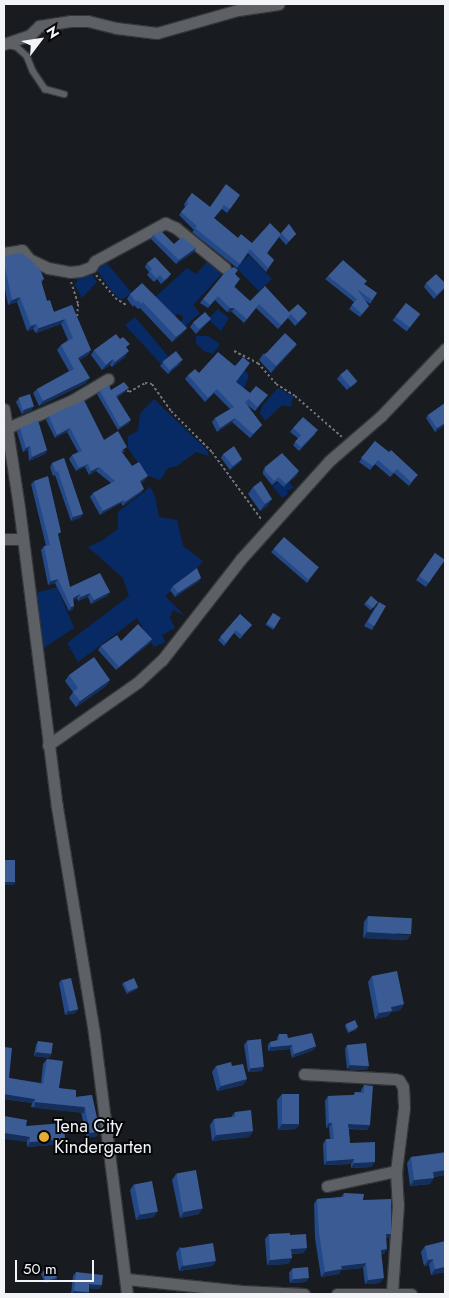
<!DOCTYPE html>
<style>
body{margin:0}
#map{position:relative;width:449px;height:1298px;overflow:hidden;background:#181b20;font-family:Jost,sans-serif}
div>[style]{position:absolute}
.green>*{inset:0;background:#082a64;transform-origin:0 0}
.path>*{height:2px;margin-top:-1px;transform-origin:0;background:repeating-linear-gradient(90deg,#727479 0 2.5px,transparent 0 5px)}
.roads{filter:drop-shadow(1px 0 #343639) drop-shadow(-1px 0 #343639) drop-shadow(0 1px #343639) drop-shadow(0 -1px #343639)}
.lane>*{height:5.5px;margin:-2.75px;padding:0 2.75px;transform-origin:2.75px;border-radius:2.75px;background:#5d6166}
.street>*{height:11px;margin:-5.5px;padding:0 5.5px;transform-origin:5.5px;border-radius:5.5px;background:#5d6166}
.wall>*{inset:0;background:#244988;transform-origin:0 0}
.shaded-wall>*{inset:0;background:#162f5a;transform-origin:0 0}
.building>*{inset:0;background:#3a5b94;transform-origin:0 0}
.dots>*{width:14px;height:14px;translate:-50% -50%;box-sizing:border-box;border:2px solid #050608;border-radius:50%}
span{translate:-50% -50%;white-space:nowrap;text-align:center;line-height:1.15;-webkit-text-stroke:4px #050608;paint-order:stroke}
.poi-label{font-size:18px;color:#f2f4f8}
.left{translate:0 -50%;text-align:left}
.frame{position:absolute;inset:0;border:5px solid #f2f4f8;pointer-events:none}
.north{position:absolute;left:15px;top:15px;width:50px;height:50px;-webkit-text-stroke:4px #050608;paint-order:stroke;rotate:59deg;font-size:14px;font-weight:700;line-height:20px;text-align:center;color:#f2f4f8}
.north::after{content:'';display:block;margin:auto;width:18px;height:22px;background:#f2f4f8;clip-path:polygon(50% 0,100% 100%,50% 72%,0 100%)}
.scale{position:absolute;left:15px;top:1260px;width:79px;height:22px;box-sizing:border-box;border:2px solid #f2f4f8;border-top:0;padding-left:6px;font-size:15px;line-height:18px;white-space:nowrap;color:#f2f4f8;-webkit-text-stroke:4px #050608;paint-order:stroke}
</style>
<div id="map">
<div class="green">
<i style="left:249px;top:255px;width:33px;height:18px;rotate:46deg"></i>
<i style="clip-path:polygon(209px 260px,223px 273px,193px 305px,200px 313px,183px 328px,179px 324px,183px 319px,182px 315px,177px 314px,174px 318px,153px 299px,187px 268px,196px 274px)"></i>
<i style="clip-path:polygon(105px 261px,132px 293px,121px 300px,112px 292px,94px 266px)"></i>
<i style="clip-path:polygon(89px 270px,97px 282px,82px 298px,75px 285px,79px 277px)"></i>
<i style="clip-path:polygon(218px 309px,229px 318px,221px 331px,208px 319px)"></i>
<i style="clip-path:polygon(135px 317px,168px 356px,161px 364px,125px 325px)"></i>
<i style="clip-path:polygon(196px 336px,208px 336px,220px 344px,213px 354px,204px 351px,196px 343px)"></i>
<i style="clip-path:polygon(245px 370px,249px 376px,242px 393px,235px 383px)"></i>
<i style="clip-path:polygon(278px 388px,293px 396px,291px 407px,282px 405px,265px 421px,260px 413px,262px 406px)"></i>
<i style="clip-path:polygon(154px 399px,207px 450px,209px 456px,196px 452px,177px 466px,168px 468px,160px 480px,146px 475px,128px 448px,128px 436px,138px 431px,140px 413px)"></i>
<i style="clip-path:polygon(286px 478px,294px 488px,287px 491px,288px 494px,282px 498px,272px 486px)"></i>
<i style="clip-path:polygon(150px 487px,155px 496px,159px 517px,177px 520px,183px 546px,203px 561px,194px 572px,165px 596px,185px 616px,173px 610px,170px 618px,175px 628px,162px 635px,165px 642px,154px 647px,137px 618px,78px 662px,67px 643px,129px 596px,123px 578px,88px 547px,103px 540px,118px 529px,118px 512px)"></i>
<i style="clip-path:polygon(57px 587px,74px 628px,39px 651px,33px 594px)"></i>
</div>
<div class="path">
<i style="left:96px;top:275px;width:30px;rotate:50deg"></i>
<i style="left:115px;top:298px;width:13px;rotate:32deg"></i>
<i style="left:71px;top:282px;width:23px;rotate:72deg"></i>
<i style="left:78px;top:304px;width:15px;rotate:94deg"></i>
<i style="left:234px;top:351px;width:27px;rotate:27deg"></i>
<i style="left:258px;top:363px;width:28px;rotate:49deg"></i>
<i style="left:276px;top:384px;width:22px;rotate:32deg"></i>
<i style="left:295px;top:396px;width:62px;rotate:41.1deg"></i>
<i style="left:127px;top:390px;width:3px;rotate:45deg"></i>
<i style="left:129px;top:392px;width:18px;rotate:-29deg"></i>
<i style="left:145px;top:383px;width:7px;rotate:8deg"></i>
<i style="left:152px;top:384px;width:33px;rotate:55deg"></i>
<i style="left:171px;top:411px;width:58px;rotate:45deg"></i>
<i style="left:212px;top:452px;width:83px;rotate:53.8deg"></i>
</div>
<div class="roads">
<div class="lane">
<i style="left:8px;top:45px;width:9px;rotate:13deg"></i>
<i style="left:17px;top:47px;width:13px;rotate:42deg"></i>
<i style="left:27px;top:56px;width:16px;rotate:68deg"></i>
<i style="left:33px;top:71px;width:22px;rotate:56deg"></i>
<i style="left:45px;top:89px;width:20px;rotate:15deg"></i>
</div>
<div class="street">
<i style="left:4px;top:44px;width:28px;rotate:-19deg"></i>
<i style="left:30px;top:35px;width:13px;rotate:-45deg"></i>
<i style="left:39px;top:26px;width:31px;rotate:-9deg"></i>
<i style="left:70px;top:21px;width:18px"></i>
<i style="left:88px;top:21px;width:29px;rotate:14deg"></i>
<i style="left:116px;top:28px;width:41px;rotate:7deg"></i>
<i style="left:157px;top:33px;width:84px;rotate:-15.9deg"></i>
<i style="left:238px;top:10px;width:41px;rotate:-8.3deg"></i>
<i style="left:4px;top:253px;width:18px;rotate:-9deg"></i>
<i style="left:22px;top:250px;width:11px;rotate:52deg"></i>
<i style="left:29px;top:259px;width:21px;rotate:25deg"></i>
<i style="left:48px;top:268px;width:22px;rotate:10deg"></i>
<i style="left:70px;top:272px;width:10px;rotate:-6deg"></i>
<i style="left:80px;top:271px;width:12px;rotate:-20deg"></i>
<i style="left:91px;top:267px;width:7px;rotate:-56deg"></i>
<i style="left:95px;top:261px;width:80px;rotate:-28.5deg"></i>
<i style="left:165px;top:223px;width:12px;rotate:24deg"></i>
<i style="left:176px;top:228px;width:63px;rotate:39.2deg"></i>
<i style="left:4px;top:409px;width:99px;rotate:81.3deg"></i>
<i style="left:19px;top:507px;width:302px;rotate:82.8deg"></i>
<i style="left:57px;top:807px;width:229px;rotate:80.7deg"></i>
<i style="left:94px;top:1033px;width:263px;rotate:82.8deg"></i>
<i style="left:7px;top:428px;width:69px;rotate:-22.9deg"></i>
<i style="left:71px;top:401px;width:43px;rotate:-30.7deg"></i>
<i style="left:4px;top:539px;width:19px"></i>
<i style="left:48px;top:745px;width:110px;rotate:-35deg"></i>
<i style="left:138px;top:682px;width:33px;rotate:-43deg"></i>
<i style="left:162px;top:660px;width:127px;rotate:-52deg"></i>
<i style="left:240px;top:560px;width:133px;rotate:-48deg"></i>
<i style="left:329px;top:461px;width:69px;rotate:-40.9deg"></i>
<i style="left:381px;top:416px;width:93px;rotate:-46.3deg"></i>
<i style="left:304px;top:1074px;width:91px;rotate:3.1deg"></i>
<i style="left:395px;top:1079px;width:4px;rotate:14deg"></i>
<i style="left:399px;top:1080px;width:8px;rotate:60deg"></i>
<i style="left:403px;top:1087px;width:21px;rotate:87deg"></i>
<i style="left:404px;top:1108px;width:64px;rotate:97.2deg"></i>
<i style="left:396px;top:1171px;width:33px;rotate:87deg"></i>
<i style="left:398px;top:1204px;width:89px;rotate:93.9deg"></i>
<i style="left:327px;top:1186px;width:71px;rotate:-12.3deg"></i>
<i style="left:127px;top:1279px;width:115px;rotate:6deg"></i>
<i style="left:241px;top:1291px;width:63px;rotate:2.7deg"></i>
<i style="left:337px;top:1294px;width:74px"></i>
</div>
</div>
<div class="wall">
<i style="clip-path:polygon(192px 193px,210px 207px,240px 195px,227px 213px,222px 209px,214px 218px,238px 238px,252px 243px,281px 234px,289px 224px,296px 234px,286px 245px,279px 237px,267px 253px,274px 260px,266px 272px,248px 253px,237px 268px,192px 232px,194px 230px,179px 215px,185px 207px,184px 204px)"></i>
<i style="clip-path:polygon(153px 235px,174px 244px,196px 248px,194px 252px,176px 264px,151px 239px)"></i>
<i style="clip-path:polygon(4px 256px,36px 268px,44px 279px,41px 283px,47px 301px,54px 312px,72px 305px,91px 350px,88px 355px,79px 360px,86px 383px,39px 406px,33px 393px,37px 389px,69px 371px,57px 350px,61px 345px,68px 340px,61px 324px,36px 333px,33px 329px,27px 331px,17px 302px,8px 305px,4px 283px)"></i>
<i style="clip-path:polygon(147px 263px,171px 274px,168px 278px,161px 284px,157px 279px,154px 282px,147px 275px,149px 272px,145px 267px)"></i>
<i style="clip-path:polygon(236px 274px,235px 287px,250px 301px,289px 312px,307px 313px,304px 317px,295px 326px,288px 318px,278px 329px,256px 308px,244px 323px,232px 312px,227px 312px,215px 300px,208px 308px,200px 303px,203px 299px)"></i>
<i style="clip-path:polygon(328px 276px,364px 284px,377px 293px,370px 304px,365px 300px,369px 306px,360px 317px,349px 309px,354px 302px,325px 279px)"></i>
<i style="clip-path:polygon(426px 283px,445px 283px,445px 288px,434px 299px,424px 287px)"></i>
<i style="clip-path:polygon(130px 294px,187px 328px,183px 333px,172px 342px,140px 308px,138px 309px,134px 305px,133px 307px,127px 299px)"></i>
<i style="left:406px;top:303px;width:18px;height:22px;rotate:38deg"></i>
<i style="clip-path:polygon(211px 319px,196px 334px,190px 327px,193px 323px)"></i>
<i style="clip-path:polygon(297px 344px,293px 349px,271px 373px,259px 360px,263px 354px)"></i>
<i style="clip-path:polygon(127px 348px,125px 357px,112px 367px,110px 365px,102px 370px,91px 355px,94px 350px)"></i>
<i style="clip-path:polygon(163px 362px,180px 364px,168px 374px,160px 366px)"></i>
<i style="clip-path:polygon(199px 373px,236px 382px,250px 393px,268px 395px,255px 411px,246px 404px,262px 425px,250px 438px,232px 422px,217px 432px,212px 422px,215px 418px,230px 409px,214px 393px,205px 402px,185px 379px,188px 375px)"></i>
<i style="clip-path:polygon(340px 375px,357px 381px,354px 385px,347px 390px,337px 379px)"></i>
<i style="clip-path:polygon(111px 390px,126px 391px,117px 398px,129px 423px,118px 430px,97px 394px,100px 391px)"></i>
<i style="clip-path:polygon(19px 398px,34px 406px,31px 410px,22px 414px,16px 402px)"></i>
<i style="clip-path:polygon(445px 403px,445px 425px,435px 432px,426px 418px,428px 415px)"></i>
<i style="clip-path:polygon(49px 416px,104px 440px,125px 451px,122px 452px,132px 466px,145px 480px,141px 483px,142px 492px,123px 506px,121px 503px,100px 515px,90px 497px,93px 493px,111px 483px,96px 471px,89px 475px,85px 467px,76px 471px,69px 459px,72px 455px,78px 452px,67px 432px,55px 438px,46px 420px)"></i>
<i style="clip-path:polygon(20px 428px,47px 450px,45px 454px,29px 461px,28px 450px,23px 452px,17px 432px)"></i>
<i style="clip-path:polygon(293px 428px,316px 433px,299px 451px,293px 445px,298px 438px,290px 432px)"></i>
<i style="clip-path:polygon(375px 441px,415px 478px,409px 486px,394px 473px,390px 477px,375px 464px,370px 470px,359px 462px)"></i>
<i style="clip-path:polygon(223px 454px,242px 459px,239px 463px,230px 470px,221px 458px)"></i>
<i style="clip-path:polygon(64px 458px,83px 514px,80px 518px,71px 521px,55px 475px,53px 476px,50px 467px,52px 463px)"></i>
<i style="clip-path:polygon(265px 467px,297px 475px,284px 487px,277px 481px,272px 485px,263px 474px,263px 471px)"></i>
<i style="clip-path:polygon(34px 481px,58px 536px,70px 587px,110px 592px,107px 596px,91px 604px,88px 597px,78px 601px,77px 598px,73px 600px,74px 606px,72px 610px,69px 611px,55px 583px,48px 585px,41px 550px,44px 546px,46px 546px,31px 484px)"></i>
<i style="clip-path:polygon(253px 487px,272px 499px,267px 506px,260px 511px,248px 494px)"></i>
<i style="clip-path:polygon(274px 549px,319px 567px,307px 583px,271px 552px)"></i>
<i style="left:435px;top:553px;width:12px;height:33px;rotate:35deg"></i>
<i style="clip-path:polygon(201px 578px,198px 582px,175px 597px,170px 590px,173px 586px)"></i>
<i style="left:371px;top:596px;width:9px;height:11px;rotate:41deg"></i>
<i style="clip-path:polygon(376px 606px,374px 626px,372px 630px,364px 626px)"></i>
<i style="left:273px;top:613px;width:9px;height:14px;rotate:32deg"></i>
<i style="clip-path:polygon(240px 614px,252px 625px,240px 639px,234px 633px,224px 646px,218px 640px)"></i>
<i style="clip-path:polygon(152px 639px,150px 643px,116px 670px,98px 650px,101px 646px,121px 641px)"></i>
<i style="clip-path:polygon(69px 675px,110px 680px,106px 686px,76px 707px,69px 698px,73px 692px,65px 681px)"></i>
<i style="clip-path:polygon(368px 916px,407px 940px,363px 938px,364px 922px)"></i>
<i style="clip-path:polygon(372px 976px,404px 1004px,400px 1010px,391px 1012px,388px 1016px,375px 1019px,368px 982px)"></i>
<i style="clip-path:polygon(62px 979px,78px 1009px,75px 1013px,65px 1015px,59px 983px)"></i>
<i style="clip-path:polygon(124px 982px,138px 987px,137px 989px,127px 994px,122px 984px)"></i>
<i style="clip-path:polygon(445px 1022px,445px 1041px,444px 1041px)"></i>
<i style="clip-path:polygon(346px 1024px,357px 1029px,348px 1033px,345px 1026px)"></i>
<i style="clip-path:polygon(279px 1034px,288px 1038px,316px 1046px,313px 1050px,292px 1058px,290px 1049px,268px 1051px,268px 1045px,270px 1042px,277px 1040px,277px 1038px)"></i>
<i style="clip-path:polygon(38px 1041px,49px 1058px,34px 1056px,36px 1045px)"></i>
<i style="clip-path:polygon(247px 1041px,262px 1071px,248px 1072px,244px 1045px)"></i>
<i style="clip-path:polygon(347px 1045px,369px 1066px,366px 1070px,347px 1069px,345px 1049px)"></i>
<i style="clip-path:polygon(4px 1047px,9px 1078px,41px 1083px,43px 1064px,47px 1059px,59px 1088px,76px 1097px,92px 1095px,97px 1136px,87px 1138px,81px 1112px,31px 1107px,32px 1103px,4px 1099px)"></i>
<i style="clip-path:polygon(216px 1066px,232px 1066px,247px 1079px,243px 1085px,217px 1091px,212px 1072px)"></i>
<i style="clip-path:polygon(364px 1085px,370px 1125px,367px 1130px,349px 1129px,350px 1143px,372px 1167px,351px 1168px,351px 1164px,324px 1165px,323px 1144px,326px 1139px,330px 1139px,329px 1127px,326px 1128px,325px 1101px,328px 1096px,353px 1095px,355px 1092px,361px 1092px,361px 1090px)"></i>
<i style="clip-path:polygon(282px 1094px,296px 1129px,278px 1130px,277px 1100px)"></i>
<i style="clip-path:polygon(235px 1112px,253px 1131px,249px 1137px,212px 1141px,210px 1125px,214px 1119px,231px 1117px)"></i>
<i style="clip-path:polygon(26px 1126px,65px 1139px,62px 1144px,27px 1147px)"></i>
<i style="clip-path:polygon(445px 1152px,445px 1175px,434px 1177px,430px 1184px,410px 1186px,407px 1163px,411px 1157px)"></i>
<i style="clip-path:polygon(176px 1174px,199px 1214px,180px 1218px,172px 1180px)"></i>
<i style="clip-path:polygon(134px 1184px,154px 1217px,136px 1220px,130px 1190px)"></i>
<i style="clip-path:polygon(344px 1193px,363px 1200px,388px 1238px,386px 1238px,384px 1254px,381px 1254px,380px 1283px,365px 1284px,363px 1268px,341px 1270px,339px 1274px,321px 1277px,315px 1238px,314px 1204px,317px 1199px,341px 1197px)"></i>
<i style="clip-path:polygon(269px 1234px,290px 1235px,307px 1248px,303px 1253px,291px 1254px,292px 1258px,288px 1264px,267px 1265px,265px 1239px)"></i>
<i style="clip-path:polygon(425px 1246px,445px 1272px,431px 1275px,429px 1265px,424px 1266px,421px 1252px)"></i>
<i style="clip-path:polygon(180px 1247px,216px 1261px,212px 1266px,179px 1271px,176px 1253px)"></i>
<i style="clip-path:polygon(292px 1269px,306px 1282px,290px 1283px,289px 1273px)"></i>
<i style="clip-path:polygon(43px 1272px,57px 1278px,56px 1280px,45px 1283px,41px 1274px)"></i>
<i style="clip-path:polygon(76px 1272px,102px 1285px,99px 1289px,89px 1288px,89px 1292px,87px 1294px,71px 1294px,73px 1276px)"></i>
</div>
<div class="shaded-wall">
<i style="clip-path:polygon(196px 248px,194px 252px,176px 264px,179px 260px)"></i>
<i style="clip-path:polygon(445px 287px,444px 289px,434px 299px,437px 295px)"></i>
<i style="clip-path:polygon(20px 297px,17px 302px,8px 305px,12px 300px)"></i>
<i style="clip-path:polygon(230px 308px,234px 308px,232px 312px,227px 312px)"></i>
<i style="clip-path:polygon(65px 319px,61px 324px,36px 333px,39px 328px)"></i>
<i style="clip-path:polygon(211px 319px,196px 334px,199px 330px)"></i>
<i style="clip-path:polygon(36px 324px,33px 329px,27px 331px,31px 326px)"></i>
<i style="clip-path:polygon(187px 328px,183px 333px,172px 342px,176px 337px)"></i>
<i style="clip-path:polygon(297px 344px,293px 349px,271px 373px,275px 367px)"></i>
<i style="clip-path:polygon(91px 350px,88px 355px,75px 363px,78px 358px)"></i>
<i style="clip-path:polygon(129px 351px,125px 357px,112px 367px,115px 362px)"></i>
<i style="clip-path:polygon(113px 359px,110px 365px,102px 370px,106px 365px)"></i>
<i style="clip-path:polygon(183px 360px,180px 364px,168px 374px,171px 370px)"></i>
<i style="clip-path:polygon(90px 378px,86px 383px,39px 406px,43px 401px)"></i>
<i style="clip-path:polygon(357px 381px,354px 385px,347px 390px,349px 387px)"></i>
<i style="clip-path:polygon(129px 388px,126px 391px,114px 400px,116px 396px)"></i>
<i style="clip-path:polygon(217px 389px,214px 393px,205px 402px,208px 398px)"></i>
<i style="clip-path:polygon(34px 406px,31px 410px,22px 414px,24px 410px)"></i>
<i style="clip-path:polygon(235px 418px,232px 422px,217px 432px,220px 428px)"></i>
<i style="clip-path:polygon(131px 420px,129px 423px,118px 430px,120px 427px)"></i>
<i style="clip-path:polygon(445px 423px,445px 425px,435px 432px,437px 428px)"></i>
<i style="clip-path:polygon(70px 428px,67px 432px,55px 438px,57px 435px)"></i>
<i style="clip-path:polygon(30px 446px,28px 450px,23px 452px,26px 448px)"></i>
<i style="clip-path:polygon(47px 450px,45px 454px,29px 461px,32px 457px)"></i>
<i style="clip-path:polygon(242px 459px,239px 463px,230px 470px,233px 466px)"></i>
<i style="clip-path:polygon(88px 464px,85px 467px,76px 471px,79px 468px)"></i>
<i style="clip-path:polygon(99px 467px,96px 471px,89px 475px,91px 471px)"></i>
<i style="clip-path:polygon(299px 471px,297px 475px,284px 487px,286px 484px)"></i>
<i style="clip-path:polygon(148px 476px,145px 480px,138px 485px,140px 481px)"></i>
<i style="clip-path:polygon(144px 489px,142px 492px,123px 506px,125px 502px)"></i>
<i style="clip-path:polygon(272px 499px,267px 506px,260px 511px,265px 504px)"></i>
<i style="clip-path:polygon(124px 500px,121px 503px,100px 515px,103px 511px)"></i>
<i style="clip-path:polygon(83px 514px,80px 518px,71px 521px,73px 517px)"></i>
<i style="clip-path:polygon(201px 578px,198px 582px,175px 597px,178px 593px)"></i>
<i style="clip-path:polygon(58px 579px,55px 583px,48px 585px,51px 581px)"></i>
<i style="clip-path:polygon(110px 592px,107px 596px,91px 604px,94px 600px)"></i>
<i style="clip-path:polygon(90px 593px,88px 597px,78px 601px,81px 597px)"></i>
<i style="clip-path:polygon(80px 594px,77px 598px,70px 602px,73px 598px)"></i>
<i style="clip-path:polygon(74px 606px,72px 610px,69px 611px,71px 607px)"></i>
<i style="clip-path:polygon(152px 639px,150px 643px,116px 670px,119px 667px)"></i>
<i style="clip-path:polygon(110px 680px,106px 686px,76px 707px,80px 701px)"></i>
<i style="clip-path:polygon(16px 881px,14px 885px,4px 885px,4px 882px)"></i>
<i style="clip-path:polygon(367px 932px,411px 935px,407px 940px,363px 938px)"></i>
<i style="clip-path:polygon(138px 987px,137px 989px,127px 994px,128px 992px)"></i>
<i style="clip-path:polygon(404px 1004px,400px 1010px,391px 1012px,388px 1016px,375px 1019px,379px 1013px,391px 1007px)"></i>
<i style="clip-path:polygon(78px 1009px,75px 1013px,65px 1015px,68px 1011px)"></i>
<i style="clip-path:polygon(292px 1045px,290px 1049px,268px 1051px,271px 1047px)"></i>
<i style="clip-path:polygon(316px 1046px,313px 1050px,292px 1058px,294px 1054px)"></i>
<i style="clip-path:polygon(37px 1052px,52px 1054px,49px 1058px,34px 1056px)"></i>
<i style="clip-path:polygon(350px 1065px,369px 1066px,366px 1070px,347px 1069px)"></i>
<i style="clip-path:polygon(264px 1067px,262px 1071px,248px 1072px,251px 1068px)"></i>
<i style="clip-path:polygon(247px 1079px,243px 1085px,217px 1091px,221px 1086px)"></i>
<i style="clip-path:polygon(4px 1094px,35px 1099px,32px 1103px,4px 1099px)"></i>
<i style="left:35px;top:1102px;width:50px;height:6px;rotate:6deg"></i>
<i style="clip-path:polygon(329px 1123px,332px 1123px,329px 1127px,326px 1128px)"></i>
<i style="clip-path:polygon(282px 1124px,300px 1124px,296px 1129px,278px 1130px)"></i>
<i style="clip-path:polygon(348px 1124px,370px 1125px,367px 1130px,345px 1128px)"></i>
<i style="clip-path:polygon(100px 1131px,97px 1136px,87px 1138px,90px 1133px)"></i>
<i style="clip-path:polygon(253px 1131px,249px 1137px,212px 1141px,216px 1135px)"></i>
<i style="clip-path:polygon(4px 1133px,30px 1137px,26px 1142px,4px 1139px)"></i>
<i style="clip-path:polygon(65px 1139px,62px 1144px,27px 1147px,30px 1142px)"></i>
<i style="clip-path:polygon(354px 1159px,351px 1164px,324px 1165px,327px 1161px)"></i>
<i style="clip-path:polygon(375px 1162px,372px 1167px,351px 1168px,354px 1163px)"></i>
<i style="clip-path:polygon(445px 1170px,445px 1175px,429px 1178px,433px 1172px)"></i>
<i style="clip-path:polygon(434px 1178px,430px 1184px,410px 1186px,414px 1180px)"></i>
<i style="clip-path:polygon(203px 1208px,199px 1214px,180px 1218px,184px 1212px)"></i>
<i style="clip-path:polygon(158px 1211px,154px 1217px,136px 1220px,140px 1214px)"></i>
<i style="clip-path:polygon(386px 1234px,391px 1234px,388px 1238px,382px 1238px)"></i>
<i style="clip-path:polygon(307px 1248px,303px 1253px,288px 1254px,291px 1249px)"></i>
<i style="clip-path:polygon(387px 1249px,384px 1254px,378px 1255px,381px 1250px)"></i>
<i style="clip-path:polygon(292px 1258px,288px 1264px,267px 1265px,270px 1260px)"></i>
<i style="clip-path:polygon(433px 1259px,429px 1265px,424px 1266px,428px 1260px)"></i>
<i style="clip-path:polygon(216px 1261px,212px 1266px,179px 1271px,183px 1265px)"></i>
<i style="clip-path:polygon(366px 1263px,363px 1268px,341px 1270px,339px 1274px,321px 1277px,325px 1272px,341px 1266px)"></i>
<i style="clip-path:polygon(445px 1267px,445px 1272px,431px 1275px,435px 1269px)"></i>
<i style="clip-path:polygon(57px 1278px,56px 1280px,45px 1283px,46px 1281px)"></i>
<i style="clip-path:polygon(309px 1278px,306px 1282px,290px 1283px,293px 1279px)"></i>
<i style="clip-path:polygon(384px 1278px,380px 1283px,365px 1284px,368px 1280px)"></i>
<i style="clip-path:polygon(89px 1284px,102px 1285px,99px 1289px,87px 1288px)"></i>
<i style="clip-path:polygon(74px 1291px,89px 1292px,87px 1294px,71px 1294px)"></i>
</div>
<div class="building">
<i style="clip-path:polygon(226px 184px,240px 195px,230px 209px,224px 205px,214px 218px,238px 238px,241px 234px,252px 243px,270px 223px,281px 234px,267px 253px,274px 260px,268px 268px,250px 249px,240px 264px,195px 228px,197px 226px,181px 212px,188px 204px,187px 200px,192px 193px,210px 207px)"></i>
<i style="clip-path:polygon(289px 224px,296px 234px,289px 241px,281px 233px)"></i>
<i style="clip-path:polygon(161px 231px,174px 244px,182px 237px,196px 248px,179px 260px,153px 235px)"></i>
<i style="clip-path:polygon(22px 253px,35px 264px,36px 268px,39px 267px,44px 279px,41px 280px,47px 301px,50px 300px,54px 312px,72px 305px,91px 350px,78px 358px,90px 378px,43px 401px,37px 389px,74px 369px,61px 345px,73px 338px,65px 319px,39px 328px,36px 324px,31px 326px,20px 297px,12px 300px,4px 263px,4px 256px)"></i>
<i style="clip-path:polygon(155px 257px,171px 274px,164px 280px,160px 275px,156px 278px,150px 271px,152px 269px,147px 263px)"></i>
<i style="clip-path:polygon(343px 260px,367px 281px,364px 284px,377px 293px,372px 300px,357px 289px,369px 306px,362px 314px,352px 305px,357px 299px,328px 276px)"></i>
<i style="clip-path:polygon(234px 267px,238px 270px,235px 274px,240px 279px,234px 287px,250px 301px,265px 286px,289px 312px,298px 304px,307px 313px,298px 322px,291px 314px,281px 325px,259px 304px,247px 319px,234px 308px,230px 308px,218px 296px,210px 305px,203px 299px,226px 271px)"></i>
<i style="clip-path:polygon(436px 274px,445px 283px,445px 287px,437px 295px,426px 283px)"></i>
<i style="clip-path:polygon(142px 283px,187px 328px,176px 337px,143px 302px,141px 304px,138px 300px,136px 302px,130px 294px)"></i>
<i style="left:406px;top:303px;width:18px;height:17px;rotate:38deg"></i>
<i style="left:205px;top:312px;width:9px;height:16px;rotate:49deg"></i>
<i style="left:285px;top:333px;width:16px;height:30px;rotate:43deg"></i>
<i style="clip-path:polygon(116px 334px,120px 339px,123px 337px,130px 344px,126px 347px,129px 351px,115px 362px,113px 359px,106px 365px,94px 350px)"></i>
<i style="left:176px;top:351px;width:11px;height:17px;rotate:52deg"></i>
<i style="clip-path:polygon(218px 352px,235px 366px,243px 357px,250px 363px,236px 382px,250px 393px,256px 386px,268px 395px,257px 407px,249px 399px,245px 402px,262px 425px,253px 434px,235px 418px,220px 428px,215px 418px,234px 407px,217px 389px,208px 398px,188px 375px,195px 369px,199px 373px)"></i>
<i style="left:347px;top:369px;width:16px;height:9px;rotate:50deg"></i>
<i style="clip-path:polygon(124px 382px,129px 388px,116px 396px,131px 420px,120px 427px,100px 391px,109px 385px,111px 390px)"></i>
<i style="left:30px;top:394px;width:13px;height:12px;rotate:72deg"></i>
<i style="clip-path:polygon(84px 400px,104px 440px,118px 431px,127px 447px,121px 451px,132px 466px,139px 462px,148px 476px,140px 481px,144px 489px,125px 502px,124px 500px,103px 511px,93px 493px,115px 481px,99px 467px,91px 471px,88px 464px,79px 468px,72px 455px,82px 451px,70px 428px,57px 435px,49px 416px)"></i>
<i style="clip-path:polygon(445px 403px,445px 423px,437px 428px,428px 415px)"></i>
<i style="clip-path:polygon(303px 417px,318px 430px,301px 447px,295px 442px,301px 435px,293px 428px)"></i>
<i style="clip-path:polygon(38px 420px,47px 450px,32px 457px,30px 446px,26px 448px,20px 428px)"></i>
<i style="clip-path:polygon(375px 441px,389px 452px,391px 450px,418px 475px,411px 482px,397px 469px,393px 473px,378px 460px,373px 466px,361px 458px)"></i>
<i style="clip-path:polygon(234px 446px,242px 459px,233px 466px,223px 454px)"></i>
<i style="clip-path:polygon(282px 453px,299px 471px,286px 484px,279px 477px,274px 481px,265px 471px,265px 467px)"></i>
<i style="clip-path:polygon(64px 458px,83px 514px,73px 517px,58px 471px,56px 472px,52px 463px)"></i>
<i style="clip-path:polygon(48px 476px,61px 532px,58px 534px,70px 587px,100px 573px,110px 592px,94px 600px,90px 593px,81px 597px,80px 594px,73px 598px,74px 606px,71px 607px,58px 579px,51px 581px,44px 546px,50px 545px,34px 481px)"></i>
<i style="clip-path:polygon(261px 481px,272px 499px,265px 504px,253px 487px)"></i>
<i style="left:284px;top:537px;width:46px;height:16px;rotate:41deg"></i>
<i style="left:435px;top:553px;width:12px;height:28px;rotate:35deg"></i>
<i style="clip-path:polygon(197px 568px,201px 578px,178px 593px,173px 586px)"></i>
<i style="clip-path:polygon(371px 596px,378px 602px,373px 608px,366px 603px)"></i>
<i style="left:379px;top:602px;width:8px;height:23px;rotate:30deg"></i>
<i style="left:273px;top:613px;width:9px;height:12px;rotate:32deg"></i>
<i style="clip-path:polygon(240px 614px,252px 625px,242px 635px,236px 630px,226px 643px,220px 637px)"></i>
<i style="clip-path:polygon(138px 624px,152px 639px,119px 667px,101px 646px,117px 635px,121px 641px)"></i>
<i style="clip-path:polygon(94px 657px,110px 680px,80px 701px,73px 692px,78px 688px,69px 675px)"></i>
<i style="left:4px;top:860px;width:11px;height:22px"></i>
<i style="left:368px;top:916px;width:44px;height:16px;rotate:3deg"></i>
<i style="clip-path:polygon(397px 971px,404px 1004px,391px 1007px,392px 1011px,379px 1013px,372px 976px)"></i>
<i style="left:71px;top:978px;width:32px;height:9px;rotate:77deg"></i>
<i style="left:134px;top:978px;width:10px;height:11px;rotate:66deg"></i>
<i style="left:355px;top:1020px;width:8px;height:10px;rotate:67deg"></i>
<i style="clip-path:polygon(312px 1033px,316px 1046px,294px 1054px,292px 1045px,271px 1047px,270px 1042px,279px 1040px,279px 1034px,287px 1034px,288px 1038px)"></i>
<i style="left:261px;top:1039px;width:28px;height:14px;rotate:84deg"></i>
<i style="left:38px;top:1041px;width:15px;height:11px;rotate:8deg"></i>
<i style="clip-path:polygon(366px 1043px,369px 1066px,350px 1065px,347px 1045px)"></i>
<i style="clip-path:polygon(4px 1047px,12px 1048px,9px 1078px,43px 1084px,47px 1059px,63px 1061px,59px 1088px,76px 1090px,76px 1097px,92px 1095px,100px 1131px,90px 1133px,85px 1107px,35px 1102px,35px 1099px,4px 1094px)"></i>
<i style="clip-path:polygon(231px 1062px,232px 1066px,243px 1064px,247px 1079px,221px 1086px,216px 1066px)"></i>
<i style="clip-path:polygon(364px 1085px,373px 1086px,370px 1125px,348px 1124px,350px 1143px,375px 1142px,375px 1162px,354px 1163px,354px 1159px,327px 1161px,326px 1139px,334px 1139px,332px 1123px,329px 1123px,328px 1096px,355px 1095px,355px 1092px,364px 1093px)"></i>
<i style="left:282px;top:1094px;width:17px;height:30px"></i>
<i style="clip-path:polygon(251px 1110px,253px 1131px,216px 1135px,214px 1119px,235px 1117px,235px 1112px)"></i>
<i style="clip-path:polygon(4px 1116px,27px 1120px,26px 1126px,64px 1123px,65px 1139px,30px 1142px,30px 1137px,4px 1133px)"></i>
<i style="clip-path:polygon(445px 1153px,445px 1170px,433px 1172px,434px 1178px,414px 1180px,411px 1157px)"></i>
<i style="left:196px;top:1170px;width:39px;height:20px;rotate:80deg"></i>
<i style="left:152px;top:1181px;width:31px;height:18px;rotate:79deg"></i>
<i style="clip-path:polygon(344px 1193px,364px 1194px,363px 1200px,391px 1199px,391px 1234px,386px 1234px,387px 1249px,381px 1250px,384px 1278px,368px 1280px,366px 1263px,341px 1266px,342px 1269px,325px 1272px,319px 1233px,317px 1199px,344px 1197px)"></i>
<i style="clip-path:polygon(290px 1233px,290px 1235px,306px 1234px,307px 1248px,291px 1249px,292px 1258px,270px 1260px,269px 1234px)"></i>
<i style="clip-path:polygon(445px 1241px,445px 1267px,435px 1269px,433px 1259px,428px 1260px,425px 1246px)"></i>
<i style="left:213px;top:1243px;width:18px;height:33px;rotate:81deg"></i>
<i style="left:308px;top:1267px;width:11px;height:16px;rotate:85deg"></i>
<i style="left:54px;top:1268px;width:10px;height:12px;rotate:73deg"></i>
<i style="clip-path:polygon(76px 1272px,103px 1275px,102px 1285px,89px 1284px,89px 1292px,74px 1291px)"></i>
</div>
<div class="dots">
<i style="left:44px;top:1137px;background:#e7ac36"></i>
</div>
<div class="poi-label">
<span class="left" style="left:54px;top:1137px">Tena City<br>Kindergarten</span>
</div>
<div class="frame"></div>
<div class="north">N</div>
<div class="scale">50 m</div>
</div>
